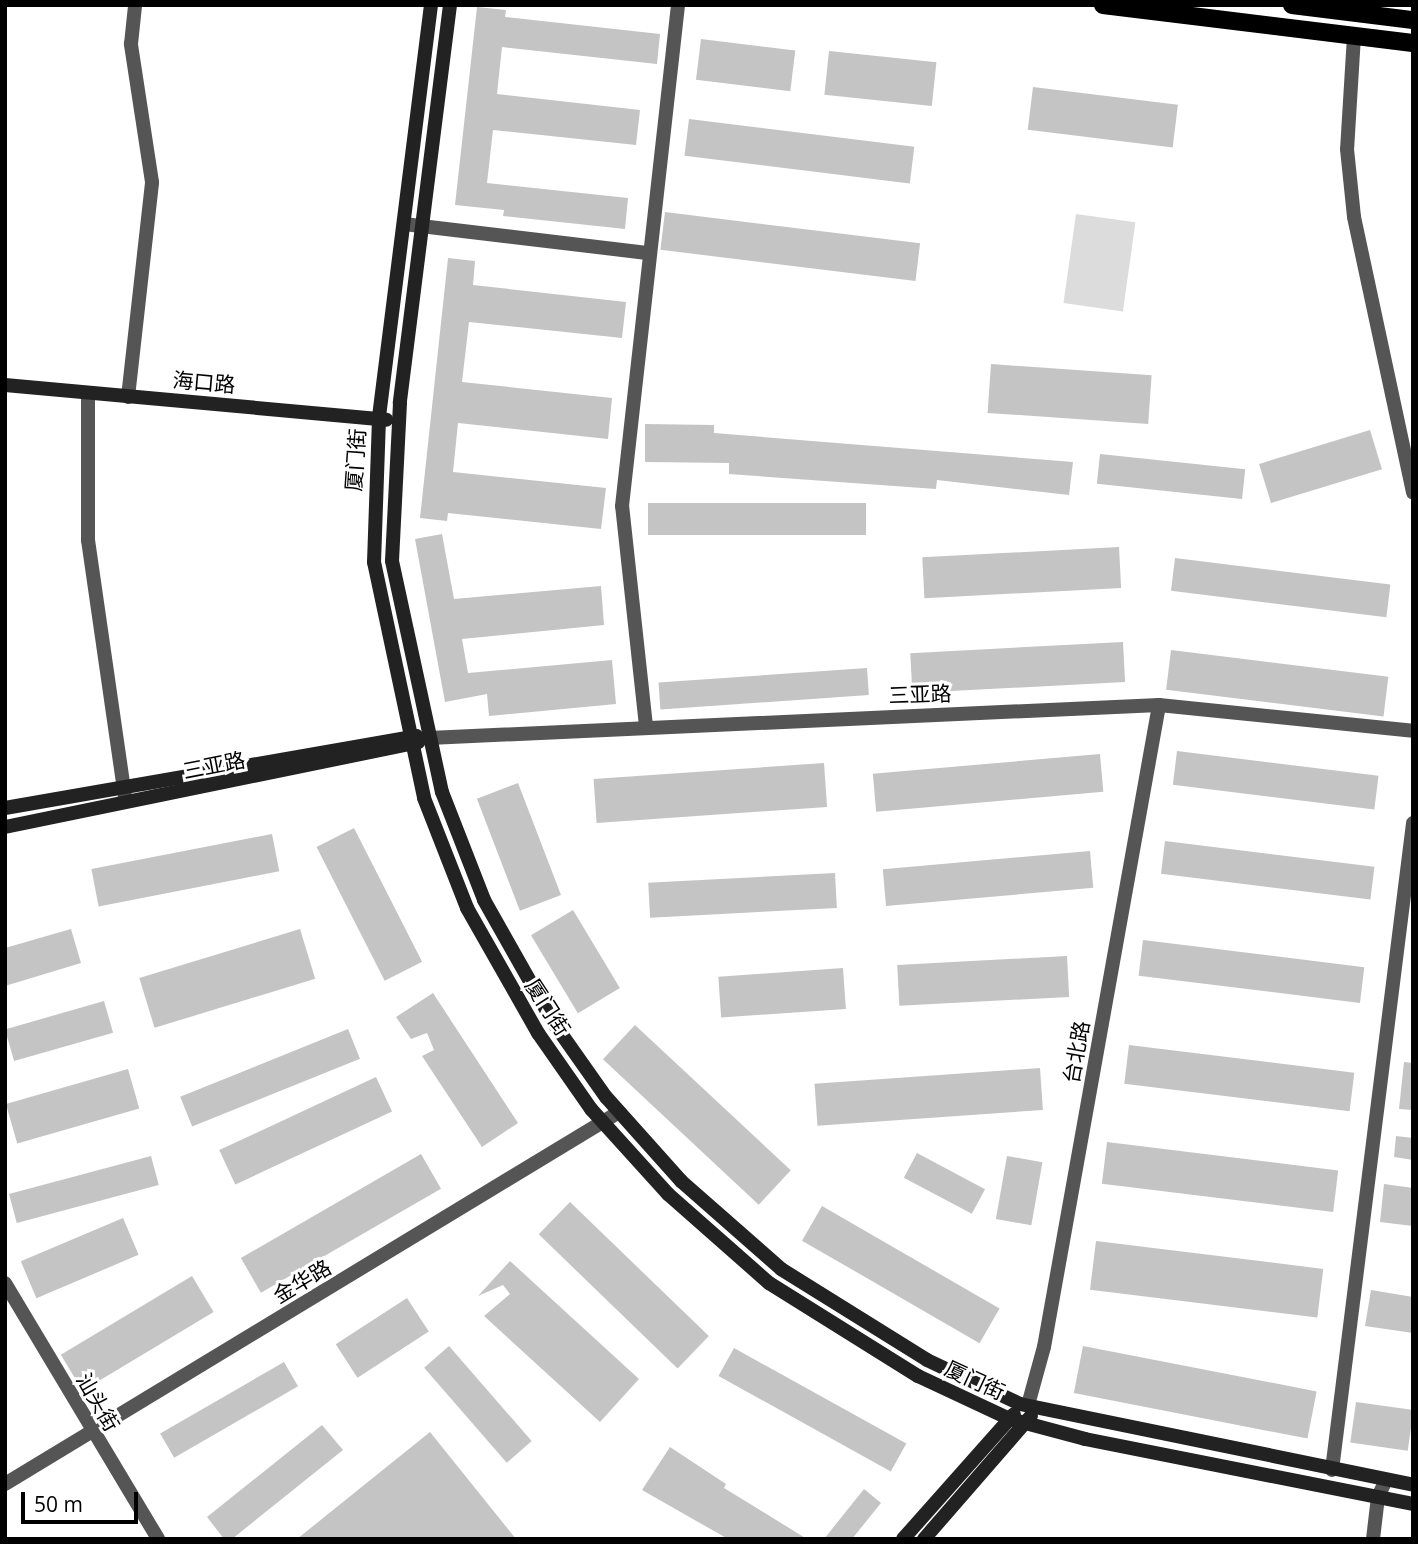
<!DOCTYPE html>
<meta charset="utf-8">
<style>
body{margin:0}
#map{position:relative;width:1418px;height:1544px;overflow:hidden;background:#fff;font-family:"Open Sans","Noto Sans SC",sans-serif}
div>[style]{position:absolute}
.green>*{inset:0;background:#dcdcdc;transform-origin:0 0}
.building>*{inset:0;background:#c4c4c4;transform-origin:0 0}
.street>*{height:14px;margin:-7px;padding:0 7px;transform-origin:7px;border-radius:7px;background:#555}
.secondary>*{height:14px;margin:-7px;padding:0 7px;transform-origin:7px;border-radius:7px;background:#222}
.primary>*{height:18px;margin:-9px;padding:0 9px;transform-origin:9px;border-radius:9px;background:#000}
span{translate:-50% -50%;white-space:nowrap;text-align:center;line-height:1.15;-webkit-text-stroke:6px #fff;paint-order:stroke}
.street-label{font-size:21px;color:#000}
.frame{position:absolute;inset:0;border:7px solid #000;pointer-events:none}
.scale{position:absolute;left:21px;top:1492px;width:117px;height:32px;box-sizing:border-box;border:4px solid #000;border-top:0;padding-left:9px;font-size:21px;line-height:24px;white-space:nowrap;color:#000;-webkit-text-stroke:5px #fff;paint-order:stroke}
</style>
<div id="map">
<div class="green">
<i style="left:1076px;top:214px;width:60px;height:90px;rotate:8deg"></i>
</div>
<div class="building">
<i style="clip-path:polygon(477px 7px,506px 10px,505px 17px,660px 34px,657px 64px,502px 47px,497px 94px,640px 110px,636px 145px,493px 130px,487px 183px,628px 198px,625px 229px,503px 216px,504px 210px,455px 205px)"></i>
<i style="left:701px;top:39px;width:95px;height:41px;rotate:7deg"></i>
<i style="left:829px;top:51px;width:108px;height:44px;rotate:6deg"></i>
<i style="left:1033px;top:87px;width:146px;height:43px;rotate:7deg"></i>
<i style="left:689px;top:119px;width:227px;height:37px;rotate:7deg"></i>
<i style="left:665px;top:212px;width:257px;height:38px;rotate:7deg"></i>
<i style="clip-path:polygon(448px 258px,475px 261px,473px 285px,626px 302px,622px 338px,469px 322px,462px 382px,612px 398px,608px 439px,458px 423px,453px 472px,606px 488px,601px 529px,448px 513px,447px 521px,420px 518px)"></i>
<i style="left:991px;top:364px;width:161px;height:49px;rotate:4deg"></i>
<i style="clip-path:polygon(645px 424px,714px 425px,714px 433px,1073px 462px,1069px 495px,937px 480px,936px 489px,729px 474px,729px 463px,645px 462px)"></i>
<i style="left:1370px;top:430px;width:41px;height:116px;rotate:73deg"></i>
<i style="left:1100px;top:454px;width:146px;height:30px;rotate:6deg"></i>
<i style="left:648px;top:503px;width:218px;height:32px"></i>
<i style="clip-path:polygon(442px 534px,454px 599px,601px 586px,604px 625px,462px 639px,468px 673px,612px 660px,616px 704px,489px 716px,487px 694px,445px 702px,415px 539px)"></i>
<i style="left:1119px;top:547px;width:41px;height:197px;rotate:87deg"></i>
<i style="left:1175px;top:558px;width:217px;height:33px;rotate:7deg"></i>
<i style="left:1123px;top:642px;width:40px;height:213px;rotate:87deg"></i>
<i style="left:1171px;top:650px;width:219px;height:40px;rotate:7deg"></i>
<i style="left:867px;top:668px;width:27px;height:209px;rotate:86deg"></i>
<i style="left:1177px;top:751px;width:203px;height:34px;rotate:7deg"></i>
<i style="left:1100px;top:754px;width:38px;height:228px;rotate:85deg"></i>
<i style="left:824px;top:763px;width:44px;height:231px;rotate:86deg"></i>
<i style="left:518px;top:783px;width:120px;height:44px;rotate:69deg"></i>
<i style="left:354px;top:828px;width:150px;height:42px;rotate:63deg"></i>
<i style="left:272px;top:834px;width:38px;height:184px;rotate:79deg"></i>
<i style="left:1165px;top:841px;width:211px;height:33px;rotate:7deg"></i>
<i style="left:1090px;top:851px;width:37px;height:208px;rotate:85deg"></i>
<i style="left:835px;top:873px;width:35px;height:187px;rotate:87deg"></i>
<i style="left:573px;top:910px;width:91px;height:49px;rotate:59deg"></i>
<i style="clip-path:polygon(71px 929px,81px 963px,5px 986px,5px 948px)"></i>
<i style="left:300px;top:929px;width:52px;height:168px;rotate:73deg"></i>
<i style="left:1143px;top:940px;width:223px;height:36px;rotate:7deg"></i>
<i style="left:1067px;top:956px;width:41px;height:170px;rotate:87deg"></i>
<i style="left:843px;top:968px;width:41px;height:125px;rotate:86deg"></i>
<i style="clip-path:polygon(433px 993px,518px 1123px,482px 1147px,422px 1056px,434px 1050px,427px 1033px,411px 1039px,396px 1017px)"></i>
<i style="left:104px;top:1001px;width:33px;height:103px;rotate:74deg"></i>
<i style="left:635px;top:1025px;width:213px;height:47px;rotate:43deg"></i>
<i style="left:348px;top:1029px;width:32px;height:181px;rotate:68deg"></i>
<i style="left:1129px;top:1045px;width:227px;height:39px;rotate:7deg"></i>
<i style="clip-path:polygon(1404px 1062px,1413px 1063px,1413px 1110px,1399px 1109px)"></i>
<i style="left:1040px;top:1068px;width:42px;height:226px;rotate:86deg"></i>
<i style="left:128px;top:1069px;width:41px;height:127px;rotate:74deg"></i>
<i style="left:376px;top:1077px;width:38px;height:173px;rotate:65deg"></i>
<i style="clip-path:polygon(1396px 1136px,1413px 1138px,1413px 1160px,1394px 1157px)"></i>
<i style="left:1107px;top:1142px;width:233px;height:42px;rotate:7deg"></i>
<i style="left:917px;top:1153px;width:77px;height:28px;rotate:28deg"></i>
<i style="left:421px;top:1154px;width:40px;height:208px;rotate:60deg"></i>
<i style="left:151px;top:1156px;width:30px;height:147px;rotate:75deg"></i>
<i style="left:1007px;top:1156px;width:36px;height:64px;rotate:10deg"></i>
<i style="clip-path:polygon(1384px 1184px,1413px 1188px,1413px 1226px,1380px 1222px)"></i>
<i style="left:570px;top:1202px;width:193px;height:45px;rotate:44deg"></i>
<i style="left:822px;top:1206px;width:205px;height:40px;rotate:30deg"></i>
<i style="left:123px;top:1218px;width:40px;height:111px;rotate:67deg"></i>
<i style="left:1096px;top:1241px;width:229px;height:49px;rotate:7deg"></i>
<i style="clip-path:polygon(510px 1261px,639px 1379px,600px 1422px,484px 1316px,510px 1294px,503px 1285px,478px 1296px)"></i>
<i style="left:192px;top:1276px;width:42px;height:153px;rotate:59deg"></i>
<i style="clip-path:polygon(1371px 1290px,1413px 1297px,1413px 1333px,1365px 1326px)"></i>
<i style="left:407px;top:1298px;width:40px;height:85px;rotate:57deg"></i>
<i style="left:449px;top:1346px;width:126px;height:33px;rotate:49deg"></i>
<i style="left:1083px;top:1346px;width:238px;height:48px;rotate:11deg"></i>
<i style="left:734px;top:1348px;width:197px;height:32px;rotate:29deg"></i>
<i style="left:284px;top:1362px;width:28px;height:143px;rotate:60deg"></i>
<i style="left:1356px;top:1402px;width:58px;height:41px;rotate:8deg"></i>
<i style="clip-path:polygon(322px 1425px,343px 1450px,232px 1539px,224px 1539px,207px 1517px)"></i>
<i style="clip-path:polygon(430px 1432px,516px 1539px,297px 1539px)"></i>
<i style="clip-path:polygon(670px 1447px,726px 1484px,724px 1488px,807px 1539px,728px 1539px,642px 1490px)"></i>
<i style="clip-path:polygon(864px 1489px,881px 1503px,852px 1539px,824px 1539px)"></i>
</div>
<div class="street">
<i style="left:1354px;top:36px;width:113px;rotate:93.5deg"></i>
<i style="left:1347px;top:149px;width:68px;rotate:84.1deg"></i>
<i style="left:1354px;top:217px;width:282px;rotate:77.9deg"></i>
<i style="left:404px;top:224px;width:247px;rotate:6.8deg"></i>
<i style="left:88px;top:393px;width:147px;rotate:90deg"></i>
<i style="left:88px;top:540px;width:261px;rotate:81.8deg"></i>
<i style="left:128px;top:397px;width:216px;rotate:-83.6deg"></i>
<i style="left:152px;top:182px;width:140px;rotate:-98.7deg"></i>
<i style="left:131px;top:44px;width:39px;rotate:-84deg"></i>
<i style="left:646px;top:726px;width:221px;rotate:-96.2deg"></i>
<i style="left:622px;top:506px;width:504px;rotate:-83.62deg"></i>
<i style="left:429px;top:738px;width:731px;rotate:-2.59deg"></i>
<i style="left:1159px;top:705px;width:255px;rotate:5.8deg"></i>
<i style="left:5px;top:1283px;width:298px;rotate:59.1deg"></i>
<i style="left:1028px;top:1405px;width:60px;rotate:-74.6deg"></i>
<i style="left:1044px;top:1347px;width:652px;rotate:-79.84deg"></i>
<i style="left:1332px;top:1470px;width:652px;rotate:-82.86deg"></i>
<i style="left:5px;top:1484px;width:718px;rotate:-31.21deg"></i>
<i style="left:1373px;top:1539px;width:42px;rotate:-83.2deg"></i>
<i style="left:1378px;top:1497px;width:19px;rotate:-65deg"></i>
</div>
<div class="secondary">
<i style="left:431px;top:5px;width:417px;rotate:97.2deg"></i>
<i style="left:379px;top:419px;width:143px;rotate:92deg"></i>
<i style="left:374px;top:562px;width:241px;rotate:78deg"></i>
<i style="left:424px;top:798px;width:118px;rotate:68.6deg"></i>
<i style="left:467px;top:908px;width:144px;rotate:60.4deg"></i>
<i style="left:538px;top:1033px;width:93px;rotate:55.1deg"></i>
<i style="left:591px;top:1109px;width:115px;rotate:47.8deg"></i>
<i style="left:668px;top:1194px;width:135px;rotate:41.4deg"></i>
<i style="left:769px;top:1283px;width:176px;rotate:32deg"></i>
<i style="left:918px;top:1376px;width:102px;rotate:25.1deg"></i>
<i style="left:1010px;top:1419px;width:78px;rotate:14.9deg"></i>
<i style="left:1085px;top:1439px;width:334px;rotate:11.2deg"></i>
<i style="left:450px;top:5px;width:401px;rotate:97.2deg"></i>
<i style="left:400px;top:403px;width:158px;rotate:92.9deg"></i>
<i style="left:392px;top:561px;width:236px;rotate:77.8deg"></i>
<i style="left:442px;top:792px;width:116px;rotate:68.7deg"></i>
<i style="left:484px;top:900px;width:140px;rotate:60.5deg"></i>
<i style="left:553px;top:1022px;width:92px;rotate:54.8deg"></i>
<i style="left:606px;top:1097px;width:113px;rotate:48.2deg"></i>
<i style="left:681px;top:1181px;width:133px;rotate:41.3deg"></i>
<i style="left:781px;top:1269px;width:172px;rotate:31.9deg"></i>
<i style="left:927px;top:1360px;width:103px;rotate:25.3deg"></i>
<i style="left:1020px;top:1404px;width:401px;rotate:11.6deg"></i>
<i style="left:5px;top:385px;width:383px;rotate:5.2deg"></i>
<i style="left:5px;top:808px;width:418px;rotate:-9.9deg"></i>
<i style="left:5px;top:827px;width:422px;rotate:-11.6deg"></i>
<i style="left:903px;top:1539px;width:167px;rotate:-48.4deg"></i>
<i style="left:924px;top:1539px;width:163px;rotate:-49deg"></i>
</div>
<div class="primary">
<i style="left:1103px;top:5px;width:312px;rotate:7deg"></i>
<i style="left:1292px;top:5px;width:122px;rotate:7.1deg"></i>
</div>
<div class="street-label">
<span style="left:204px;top:382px;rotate:5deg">海口路</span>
<span style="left:355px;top:460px;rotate:-86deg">厦门街</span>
<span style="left:920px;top:694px;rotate:-2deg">三亚路</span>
<span style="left:214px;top:765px;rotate:-11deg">三亚路</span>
<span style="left:548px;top:1007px;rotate:57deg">厦门街</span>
<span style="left:1076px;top:1052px;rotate:-80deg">台北路</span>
<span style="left:302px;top:1281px;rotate:-31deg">金华路</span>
<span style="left:975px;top:1380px;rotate:25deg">厦门街</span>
<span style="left:98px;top:1402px;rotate:60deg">汕头街</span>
</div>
<div class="frame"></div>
<div class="scale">50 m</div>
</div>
